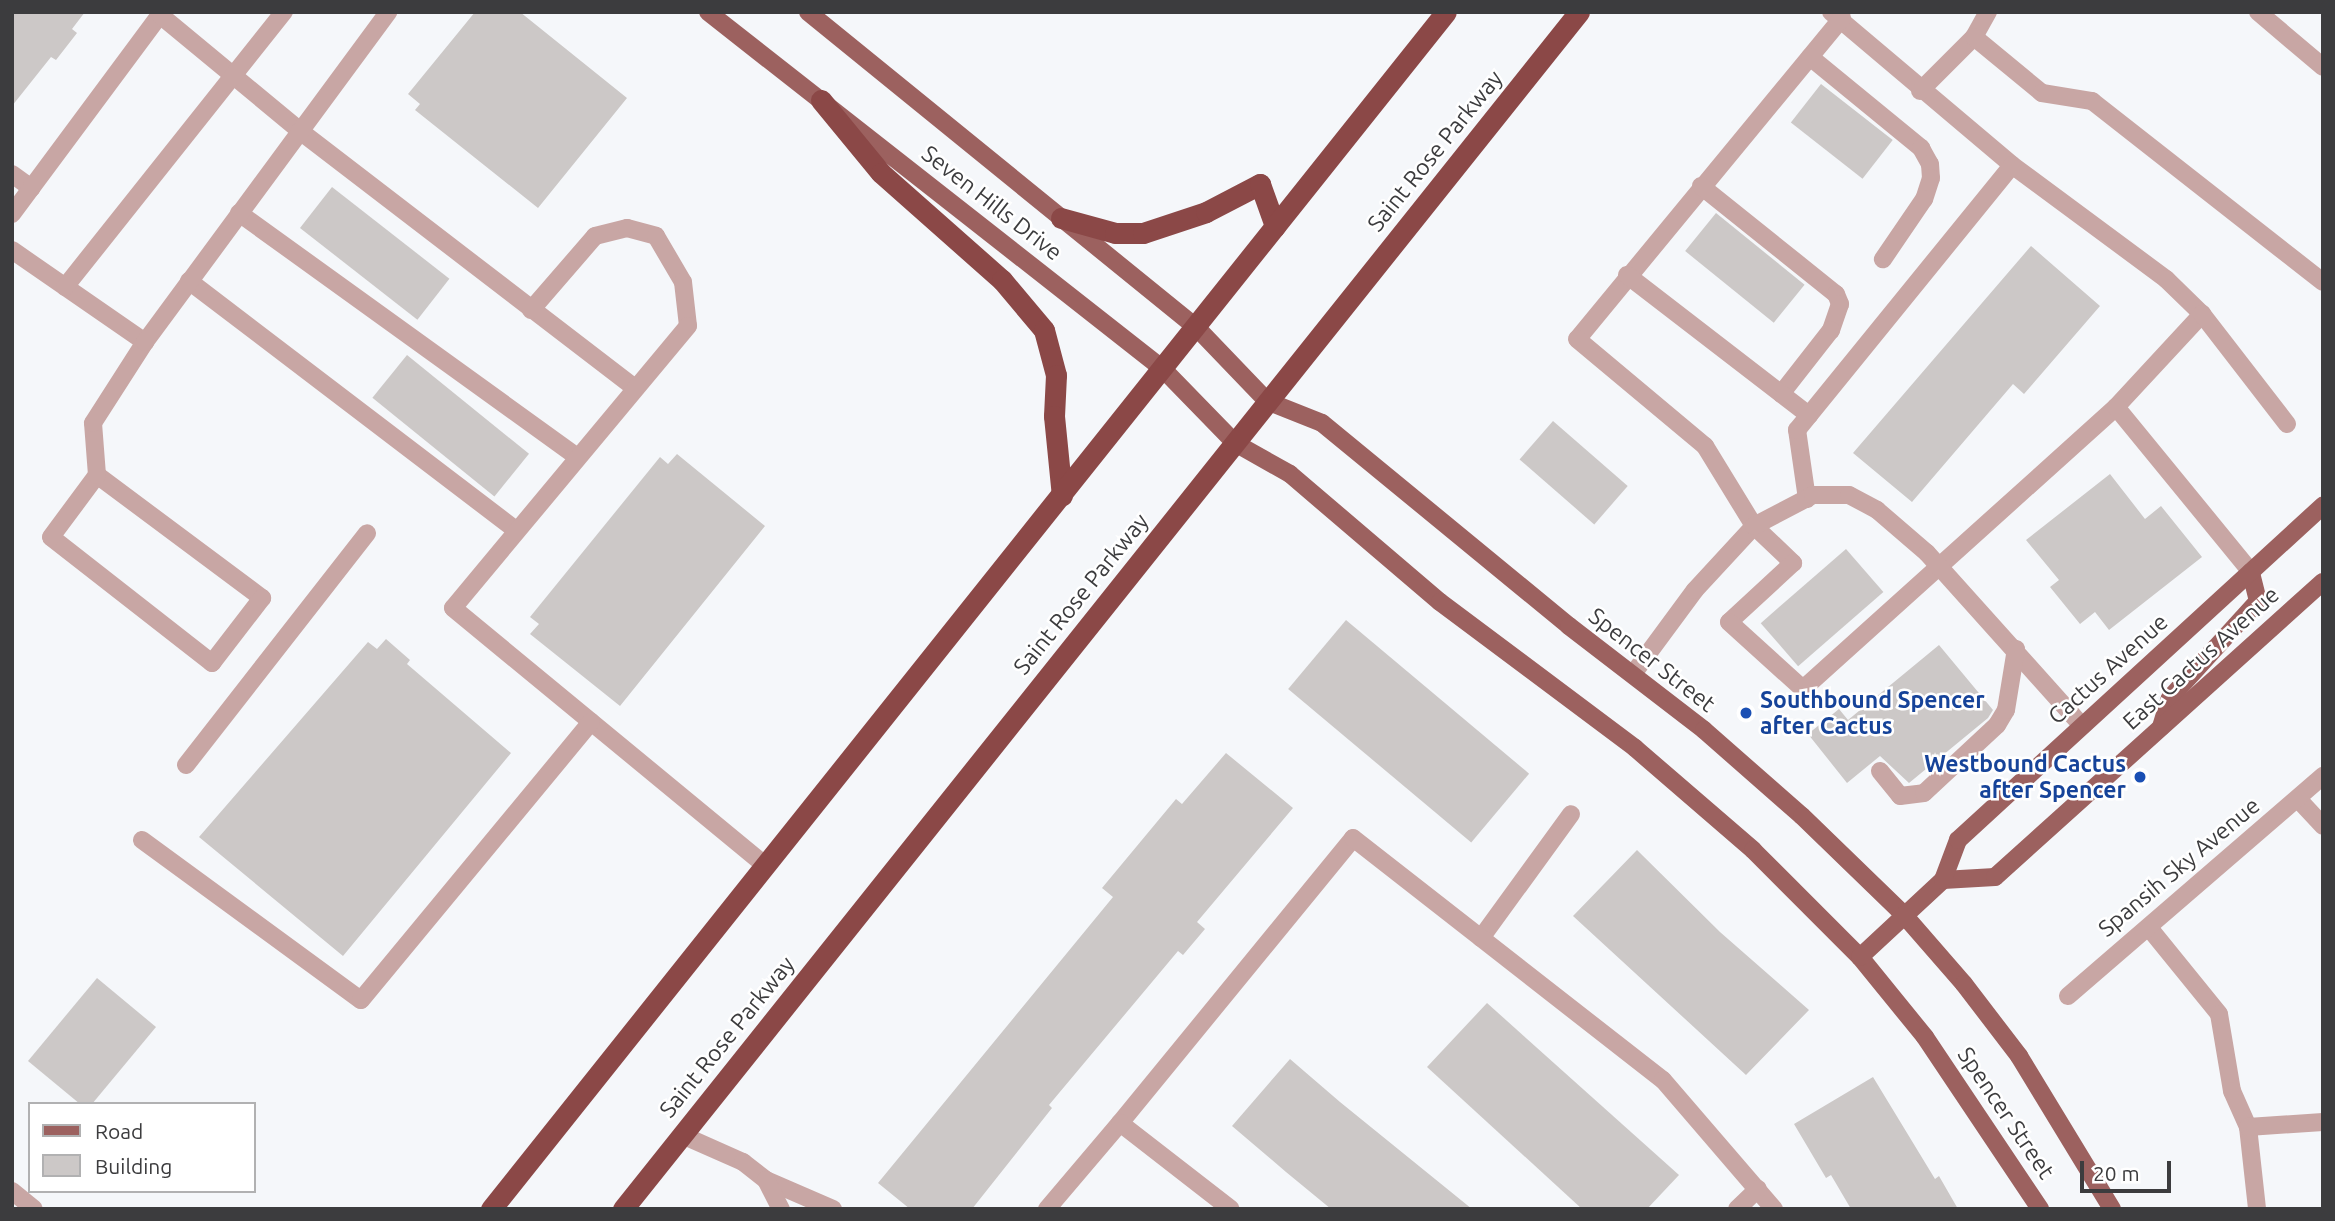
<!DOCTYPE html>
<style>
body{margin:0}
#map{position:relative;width:2335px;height:1221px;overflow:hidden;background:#f5f7fa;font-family:Ubuntu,sans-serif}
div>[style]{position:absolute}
.building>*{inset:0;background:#ccc8c7;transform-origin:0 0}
.minor>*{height:18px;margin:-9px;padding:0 9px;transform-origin:9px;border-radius:9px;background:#c8a6a4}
.major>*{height:18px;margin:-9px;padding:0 9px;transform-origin:9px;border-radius:9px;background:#9c615f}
.highway>*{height:21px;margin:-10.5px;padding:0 10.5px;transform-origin:10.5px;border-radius:10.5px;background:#8b4847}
.dots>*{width:19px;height:19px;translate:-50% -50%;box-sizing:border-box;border:4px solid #fff;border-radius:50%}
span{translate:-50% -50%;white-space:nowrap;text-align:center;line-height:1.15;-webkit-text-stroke:5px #fff;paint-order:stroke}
.street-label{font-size:23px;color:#3c3c3e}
.transit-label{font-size:23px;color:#164399;font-weight:700}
.left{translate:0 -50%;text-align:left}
.right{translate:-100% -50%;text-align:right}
.frame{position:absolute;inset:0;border:14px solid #3c3c3e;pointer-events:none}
.legend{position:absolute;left:28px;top:1102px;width:228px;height:91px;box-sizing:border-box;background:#fff;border:2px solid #b1b1b2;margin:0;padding:9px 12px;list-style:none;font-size:21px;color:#3c3c3e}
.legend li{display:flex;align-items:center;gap:14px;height:35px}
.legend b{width:35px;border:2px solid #b1b1b2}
.scale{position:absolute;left:2080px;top:1161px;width:91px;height:32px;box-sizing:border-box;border:4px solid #3c3c3e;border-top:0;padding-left:9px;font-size:21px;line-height:24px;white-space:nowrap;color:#3c3c3e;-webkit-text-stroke:5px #fff;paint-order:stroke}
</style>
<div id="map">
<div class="building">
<i style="clip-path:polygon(12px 12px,85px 12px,72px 29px,77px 33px,56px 60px,51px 57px,12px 106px)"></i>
<i style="clip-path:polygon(475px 12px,520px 12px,627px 98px,538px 208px,415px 110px,420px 104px,408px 94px)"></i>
<i style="left:1821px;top:84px;width:91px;height:49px;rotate:38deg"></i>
<i style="left:332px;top:187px;width:149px;height:52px;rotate:38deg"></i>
<i style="left:1716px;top:213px;width:114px;height:49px;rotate:39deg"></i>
<i style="clip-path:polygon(2031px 246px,2100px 306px,2024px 394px,2013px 384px,1912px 502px,1853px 453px)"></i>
<i style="left:407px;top:355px;width:157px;height:55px;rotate:39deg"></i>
<i style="left:1553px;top:421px;width:99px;height:51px;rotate:41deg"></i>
<i style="clip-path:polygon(677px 454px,765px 526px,620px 706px,530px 634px,539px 624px,530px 617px,660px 457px,668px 464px)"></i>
<i style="clip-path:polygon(2110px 474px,2145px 519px,2161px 506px,2202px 557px,2109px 630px,2095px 612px,2080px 624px,2050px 587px,2059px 580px,2026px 540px)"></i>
<i style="left:1846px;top:549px;width:57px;height:113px;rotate:49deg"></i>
<i style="left:1346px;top:620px;width:239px;height:90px;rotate:40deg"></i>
<i style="clip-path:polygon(386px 639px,410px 660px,407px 664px,511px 753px,343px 956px,199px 837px,368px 642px,377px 649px)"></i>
<i style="clip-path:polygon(1939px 645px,1993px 710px,1988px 718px,1909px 783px,1880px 756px,1847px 783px,1808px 734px,1839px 709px,1848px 720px)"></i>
<i style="clip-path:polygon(1226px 753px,1293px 808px,1197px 922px,1205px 929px,1183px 955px,1178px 951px,1049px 1105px,1052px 1108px,972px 1209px,910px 1209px,878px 1183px,1113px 897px,1102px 888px,1176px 799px,1182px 804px)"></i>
<i style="clip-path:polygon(1637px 850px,1720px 932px,1809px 1010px,1746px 1075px,1573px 916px)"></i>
<i style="clip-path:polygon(97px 978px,156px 1027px,92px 1104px,80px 1104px,28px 1061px)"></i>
<i style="clip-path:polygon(1487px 1003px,1679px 1175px,1647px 1209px,1582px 1209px,1427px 1067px)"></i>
<i style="clip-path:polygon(1290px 1059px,1340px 1102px,1472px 1209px,1331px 1209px,1286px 1172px,1232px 1126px)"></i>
<i style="clip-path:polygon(1873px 1077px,1935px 1179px,1939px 1176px,1958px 1209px,1851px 1209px,1831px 1175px,1826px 1178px,1794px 1124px)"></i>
</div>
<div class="minor">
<i style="left:1831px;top:12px;width:237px;rotate:40.2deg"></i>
<i style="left:2012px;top:165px;width:192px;rotate:36.5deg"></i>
<i style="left:2166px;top:279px;width:50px;rotate:44.2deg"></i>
<i style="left:2258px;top:12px;width:85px;rotate:40.2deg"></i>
<i style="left:1842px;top:18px;width:416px;rotate:129.5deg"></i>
<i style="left:1577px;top:339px;width:167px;rotate:39.9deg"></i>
<i style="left:1705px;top:446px;width:94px;rotate:58.5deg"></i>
<i style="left:1754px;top:526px;width:54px;rotate:43.5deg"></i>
<i style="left:1793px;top:563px;width:87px;rotate:137.3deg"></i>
<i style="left:1729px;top:622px;width:100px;rotate:42.2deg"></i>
<i style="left:1803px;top:689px;width:421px;rotate:-42deg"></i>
<i style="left:2116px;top:407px;width:127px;rotate:-47.2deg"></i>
<i style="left:2202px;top:314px;width:139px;rotate:52.3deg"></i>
<i style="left:1974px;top:37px;width:29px;rotate:-61deg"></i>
<i style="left:1810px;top:57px;width:144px;rotate:39.3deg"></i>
<i style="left:1921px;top:148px;width:18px;rotate:61deg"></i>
<i style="left:1930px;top:164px;width:14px;rotate:86deg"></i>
<i style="left:1931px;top:178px;width:22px;rotate:108deg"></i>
<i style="left:1924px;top:199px;width:73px;rotate:124.3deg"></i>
<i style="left:1920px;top:91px;width:76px;rotate:-45deg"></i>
<i style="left:1974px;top:37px;width:88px;rotate:39.5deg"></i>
<i style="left:2042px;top:93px;width:51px;rotate:9.1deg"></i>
<i style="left:2092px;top:101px;width:293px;rotate:38.1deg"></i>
<i style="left:12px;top:174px;width:24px;rotate:36deg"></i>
<i style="left:1701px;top:186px;width:173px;rotate:38.7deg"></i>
<i style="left:1836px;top:294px;width:11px;rotate:68deg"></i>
<i style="left:1840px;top:304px;width:28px;rotate:109deg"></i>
<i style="left:1831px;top:330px;width:81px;rotate:128deg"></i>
<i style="left:239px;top:213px;width:415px;rotate:35.8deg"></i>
<i style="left:12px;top:214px;width:248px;rotate:-53.4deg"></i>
<i style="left:160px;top:15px;width:182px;rotate:39.6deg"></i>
<i style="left:300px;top:131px;width:422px;rotate:37.5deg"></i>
<i style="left:12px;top:250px;width:162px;rotate:34.7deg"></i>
<i style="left:1627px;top:275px;width:230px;rotate:37.6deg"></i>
<i style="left:189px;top:281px;width:409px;rotate:37.3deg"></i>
<i style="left:65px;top:287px;width:352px;rotate:-51.5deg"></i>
<i style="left:531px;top:310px;width:98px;rotate:-49.1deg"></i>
<i style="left:595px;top:236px;width:33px;rotate:-14deg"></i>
<i style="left:627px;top:228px;width:30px;rotate:15deg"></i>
<i style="left:656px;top:236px;width:53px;rotate:59.6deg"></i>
<i style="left:683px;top:282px;width:44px;rotate:83.5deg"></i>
<i style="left:688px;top:326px;width:367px;rotate:129.8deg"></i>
<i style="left:453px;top:608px;width:406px;rotate:39.5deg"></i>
<i style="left:2116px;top:407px;width:213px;rotate:50.7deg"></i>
<i style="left:97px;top:475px;width:206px;rotate:36.7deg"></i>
<i style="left:262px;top:598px;width:82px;rotate:127.6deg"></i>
<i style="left:212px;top:663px;width:204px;rotate:-142deg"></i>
<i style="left:51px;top:537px;width:77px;rotate:-53.4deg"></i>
<i style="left:97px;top:475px;width:52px;rotate:-94.4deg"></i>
<i style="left:93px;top:423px;width:96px;rotate:-57.3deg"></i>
<i style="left:145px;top:342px;width:410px;rotate:-53.6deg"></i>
<i style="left:1807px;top:499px;width:70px;rotate:-98.2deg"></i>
<i style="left:1797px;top:430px;width:341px;rotate:-50.9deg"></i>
<i style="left:1633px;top:674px;width:104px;rotate:-53.6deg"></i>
<i style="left:1695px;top:590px;width:87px;rotate:-47.3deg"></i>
<i style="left:1754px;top:526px;width:67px;rotate:-27.7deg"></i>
<i style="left:1813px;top:495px;width:36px"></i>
<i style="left:1849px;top:495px;width:32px;rotate:28deg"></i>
<i style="left:1877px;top:510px;width:66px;rotate:40.7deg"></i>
<i style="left:1927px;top:553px;width:232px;rotate:48.1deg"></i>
<i style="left:186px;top:765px;width:294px;rotate:-52deg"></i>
<i style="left:1880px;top:771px;width:32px;rotate:51deg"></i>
<i style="left:1900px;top:796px;width:24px;rotate:-7deg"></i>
<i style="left:1924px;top:793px;width:100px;rotate:-43deg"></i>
<i style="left:1997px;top:725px;width:17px;rotate:-59deg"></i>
<i style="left:2006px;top:710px;width:62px;rotate:-80.7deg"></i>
<i style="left:2298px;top:799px;width:37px;rotate:47deg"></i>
<i style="left:142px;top:840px;width:271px;rotate:36.2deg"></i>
<i style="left:361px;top:1000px;width:361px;rotate:-50.4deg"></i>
<i style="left:2150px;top:929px;width:109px;rotate:50.9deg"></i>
<i style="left:2219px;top:1014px;width:78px;rotate:80.4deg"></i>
<i style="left:2232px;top:1091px;width:39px;rotate:66deg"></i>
<i style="left:2248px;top:1127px;width:82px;rotate:83.7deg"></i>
<i style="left:1481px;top:938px;width:153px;rotate:-54deg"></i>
<i style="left:2068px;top:996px;width:337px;rotate:-40.8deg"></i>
<i style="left:1120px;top:1123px;width:368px;rotate:-50.7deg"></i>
<i style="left:1353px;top:838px;width:393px;rotate:38deg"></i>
<i style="left:1663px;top:1080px;width:170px;rotate:49.3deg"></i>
<i style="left:2248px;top:1127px;width:75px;rotate:-3.8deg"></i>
<i style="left:682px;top:1135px;width:67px;rotate:23.9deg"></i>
<i style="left:743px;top:1162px;width:29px;rotate:38deg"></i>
<i style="left:766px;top:1180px;width:73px;rotate:23.4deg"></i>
<i style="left:766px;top:1180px;width:33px;rotate:63deg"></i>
<i style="left:12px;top:1191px;width:28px;rotate:39deg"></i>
<i style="left:1047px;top:1209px;width:113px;rotate:-49.7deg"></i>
<i style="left:1120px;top:1123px;width:140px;rotate:37.8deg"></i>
<i style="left:1737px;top:1209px;width:29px;rotate:-44deg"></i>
</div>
<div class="major">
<i style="left:708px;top:12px;width:578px;rotate:38.12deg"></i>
<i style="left:1163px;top:369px;width:103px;rotate:45.8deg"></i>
<i style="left:1235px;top:443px;width:63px;rotate:29.4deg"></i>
<i style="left:1290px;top:474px;width:197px;rotate:40.5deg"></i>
<i style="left:1440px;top:602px;width:244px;rotate:36.8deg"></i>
<i style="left:1635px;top:748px;width:156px;rotate:40.8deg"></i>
<i style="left:1753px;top:850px;width:151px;rotate:45deg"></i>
<i style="left:1860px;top:957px;width:103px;rotate:50.9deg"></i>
<i style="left:1925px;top:1037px;width:207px;rotate:56.2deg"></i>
<i style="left:808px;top:12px;width:500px;rotate:39.1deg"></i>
<i style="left:1196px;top:327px;width:103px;rotate:46.2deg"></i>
<i style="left:1267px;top:401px;width:59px;rotate:21.8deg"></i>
<i style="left:1322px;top:423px;width:320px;rotate:39.4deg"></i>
<i style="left:1569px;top:626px;width:170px;rotate:37.6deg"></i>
<i style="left:1704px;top:730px;width:130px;rotate:41.3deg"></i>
<i style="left:1802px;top:816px;width:142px;rotate:44.1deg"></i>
<i style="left:1904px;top:915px;width:91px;rotate:49deg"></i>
<i style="left:1964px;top:984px;width:91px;rotate:52.6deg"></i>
<i style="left:2019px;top:1056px;width:179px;rotate:58.7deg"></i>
<i style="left:2161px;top:727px;width:30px;rotate:-73deg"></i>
<i style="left:2170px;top:698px;width:131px;rotate:-47.8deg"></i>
<i style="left:2258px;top:601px;width:30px;rotate:-104deg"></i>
<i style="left:1943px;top:880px;width:52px;rotate:-3.3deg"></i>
<i style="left:1995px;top:877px;width:441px;rotate:-42deg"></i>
<i style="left:1860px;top:957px;width:113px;rotate:-42.9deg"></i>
<i style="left:1943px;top:880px;width:43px;rotate:-69.4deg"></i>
<i style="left:1958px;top:840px;width:495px;rotate:-42.5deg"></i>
</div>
<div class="highway">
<i style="left:821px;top:100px;width:94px;rotate:50.6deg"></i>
<i style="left:881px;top:173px;width:162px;rotate:41.5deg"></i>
<i style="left:1002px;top:280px;width:65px;rotate:50deg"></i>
<i style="left:1044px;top:330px;width:47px;rotate:75.1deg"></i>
<i style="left:1056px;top:375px;width:41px;rotate:92.8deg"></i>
<i style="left:1054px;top:416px;width:80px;rotate:84.3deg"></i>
<i style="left:1061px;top:218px;width:56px;rotate:15.5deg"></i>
<i style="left:1115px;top:233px;width:28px"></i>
<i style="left:1143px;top:233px;width:66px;rotate:-18.4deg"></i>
<i style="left:1206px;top:212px;width:61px;rotate:-27.4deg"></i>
<i style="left:1260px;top:184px;width:45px;rotate:70.3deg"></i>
<i style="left:491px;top:1209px;width:1531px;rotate:-51.42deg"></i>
<i style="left:623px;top:1209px;width:1532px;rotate:-51.39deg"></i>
</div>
<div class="dots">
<i style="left:1746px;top:713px;background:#1a4fb4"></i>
<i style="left:2140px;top:777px;background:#1a4fb4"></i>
</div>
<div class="street-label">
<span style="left:1435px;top:151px;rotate:-51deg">Saint Rose Parkway</span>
<span style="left:992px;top:203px;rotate:38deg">Seven Hills Drive</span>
<span style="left:1081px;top:594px;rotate:-51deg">Saint Rose Parkway</span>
<span style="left:2201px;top:658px;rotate:-42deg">East Cactus Avenue</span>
<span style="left:1652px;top:660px;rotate:38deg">Spencer Street</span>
<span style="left:2108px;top:669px;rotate:-42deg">Cactus Avenue</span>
<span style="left:2179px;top:867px;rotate:-40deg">Spansih Sky Avenue</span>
<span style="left:727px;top:1037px;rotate:-51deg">Saint Rose Parkway</span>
<span style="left:2006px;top:1113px;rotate:56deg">Spencer Street</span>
</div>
<div class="transit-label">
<span class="left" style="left:1760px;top:713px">Southbound Spencer<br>after Cactus</span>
<span class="right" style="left:2126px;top:777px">Westbound Cactus<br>after Spencer</span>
</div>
<div class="frame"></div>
<ul class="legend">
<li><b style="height:9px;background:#9c615f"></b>Road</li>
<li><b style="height:19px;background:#ccc8c7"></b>Building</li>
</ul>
<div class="scale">20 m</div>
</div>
